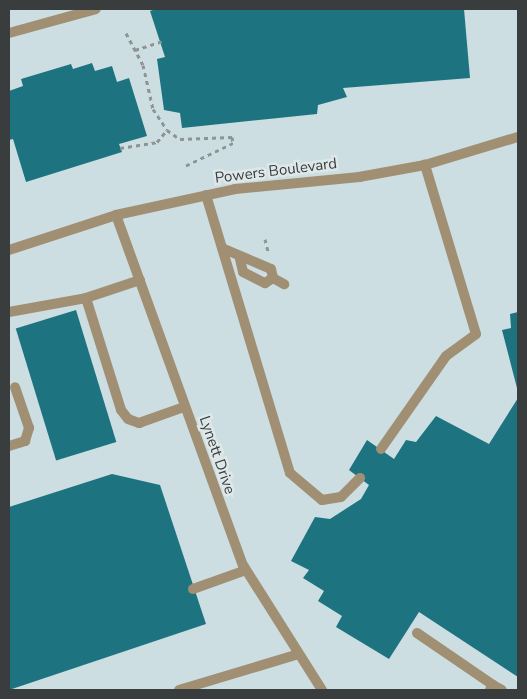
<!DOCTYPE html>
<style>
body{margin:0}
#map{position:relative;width:527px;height:699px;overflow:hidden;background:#dfe8e9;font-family:"Nunito Sans",sans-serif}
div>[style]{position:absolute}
.built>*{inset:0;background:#ccdee1;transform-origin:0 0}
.building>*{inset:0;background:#1d7480;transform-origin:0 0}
.path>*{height:3px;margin-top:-1.5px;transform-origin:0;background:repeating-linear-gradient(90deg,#8e9495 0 4px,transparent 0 8px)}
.service>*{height:10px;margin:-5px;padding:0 5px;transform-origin:5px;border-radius:5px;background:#a08f73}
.minor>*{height:10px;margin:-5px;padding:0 5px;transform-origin:5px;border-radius:5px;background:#a08f73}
.tertiary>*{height:10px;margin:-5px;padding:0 5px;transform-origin:5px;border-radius:5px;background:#a08f73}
span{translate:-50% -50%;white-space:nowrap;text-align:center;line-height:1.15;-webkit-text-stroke:5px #dfe8e9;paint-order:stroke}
.street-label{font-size:15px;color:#3a3d3e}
.frame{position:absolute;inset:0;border:10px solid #3a3d3e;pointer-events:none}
</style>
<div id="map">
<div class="built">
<i style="left:9px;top:9px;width:509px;height:681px"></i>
</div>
<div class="building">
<i style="clip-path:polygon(156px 9px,464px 9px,470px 78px,343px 88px,347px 97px,318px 105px,317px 114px,182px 128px,180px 113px,164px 110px,157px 59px,165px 57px,150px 11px)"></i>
<i style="clip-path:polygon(92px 63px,95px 71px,112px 66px,117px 82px,129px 78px,147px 136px,119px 144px,122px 152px,26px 182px,13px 139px,9px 140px,9px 91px,23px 86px,21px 79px,71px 64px,73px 69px)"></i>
<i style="left:76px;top:310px;width:138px;height:63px;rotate:73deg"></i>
<i style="clip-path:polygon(518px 312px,518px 392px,502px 330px,511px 328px,510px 314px)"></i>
<i style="clip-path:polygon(518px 398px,518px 677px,419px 612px,389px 659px,336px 627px,342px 616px,318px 601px,324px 591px,303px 578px,309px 570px,291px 561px,315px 517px,330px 519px,361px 499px,369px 485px,349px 470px,367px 440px,394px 459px,406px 440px,416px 442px,436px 416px,489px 444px)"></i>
<i style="clip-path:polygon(112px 474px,160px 485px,206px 624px,9px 690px,9px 507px)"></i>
</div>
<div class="path">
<i style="left:126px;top:33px;width:36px;rotate:62deg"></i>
<i style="left:143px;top:65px;width:45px;rotate:77.2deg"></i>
<i style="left:153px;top:109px;width:25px;rotate:56deg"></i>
<i style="left:135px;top:50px;width:28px;rotate:-18deg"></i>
<i style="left:120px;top:148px;width:37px;rotate:-9deg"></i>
<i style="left:157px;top:142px;width:16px;rotate:-50deg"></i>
<i style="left:167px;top:130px;width:16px;rotate:35deg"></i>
<i style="left:180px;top:139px;width:52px;rotate:-2.2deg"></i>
<i style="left:232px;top:137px;width:6px;rotate:81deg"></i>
<i style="left:233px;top:143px;width:55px;rotate:154.4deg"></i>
<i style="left:265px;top:239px;width:12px;rotate:76deg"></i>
</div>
<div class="service">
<i style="left:9px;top:33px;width:90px;rotate:-15.4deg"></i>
<i style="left:206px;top:195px;width:290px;rotate:73.2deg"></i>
<i style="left:290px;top:473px;width:42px;rotate:40.2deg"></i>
<i style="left:322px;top:500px;width:19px;rotate:-9deg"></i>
<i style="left:341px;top:497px;width:27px;rotate:-45deg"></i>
<i style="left:222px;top:248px;width:53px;rotate:23.2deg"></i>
<i style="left:271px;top:269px;width:9px;rotate:77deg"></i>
<i style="left:273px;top:278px;width:13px;rotate:29deg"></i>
<i style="left:240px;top:259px;width:13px;rotate:77deg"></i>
<i style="left:243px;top:272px;width:25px;rotate:27deg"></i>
<i style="left:265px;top:283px;width:9px;rotate:-32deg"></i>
<i style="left:140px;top:280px;width:57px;rotate:161.6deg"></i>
<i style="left:86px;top:298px;width:117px;rotate:72.6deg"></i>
<i style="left:121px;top:410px;width:11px;rotate:52deg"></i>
<i style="left:128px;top:419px;width:12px;rotate:20deg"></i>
<i style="left:139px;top:423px;width:48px;rotate:-19.6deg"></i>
<i style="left:9px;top:312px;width:78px;rotate:-10.3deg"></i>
<i style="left:9px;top:446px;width:17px;rotate:-17deg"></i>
<i style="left:25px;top:441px;width:14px;rotate:-73deg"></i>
<i style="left:29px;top:428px;width:43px;rotate:-108.9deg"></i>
<i style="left:381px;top:449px;width:113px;rotate:-55deg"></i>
<i style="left:446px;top:356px;width:37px;rotate:-36deg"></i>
<i style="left:476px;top:334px;width:177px;rotate:-106.8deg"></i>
<i style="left:193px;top:589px;width:56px;rotate:-19.7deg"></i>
<i style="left:417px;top:633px;width:92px;rotate:34.4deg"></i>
<i style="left:493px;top:685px;width:6px;rotate:121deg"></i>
<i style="left:493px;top:685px;width:10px;rotate:29deg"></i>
<i style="left:179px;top:690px;width:125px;rotate:-16.7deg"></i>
</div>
<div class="minor">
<i style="left:116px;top:215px;width:372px;rotate:70.1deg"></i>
<i style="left:243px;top:565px;width:148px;rotate:57.7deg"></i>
</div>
<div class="tertiary">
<i style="left:9px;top:250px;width:113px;rotate:-18.1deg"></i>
<i style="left:116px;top:215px;width:122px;rotate:-12.3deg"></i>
<i style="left:235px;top:189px;width:125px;rotate:-5.5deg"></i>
<i style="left:359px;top:177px;width:67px;rotate:-10.3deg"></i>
<i style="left:425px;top:165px;width:97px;rotate:-16.8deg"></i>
</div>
<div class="street-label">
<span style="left:276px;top:171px;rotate:-7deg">Powers Boulevard</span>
<span style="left:217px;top:455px;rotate:71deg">Lynett Drive</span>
</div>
<div class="frame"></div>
</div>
